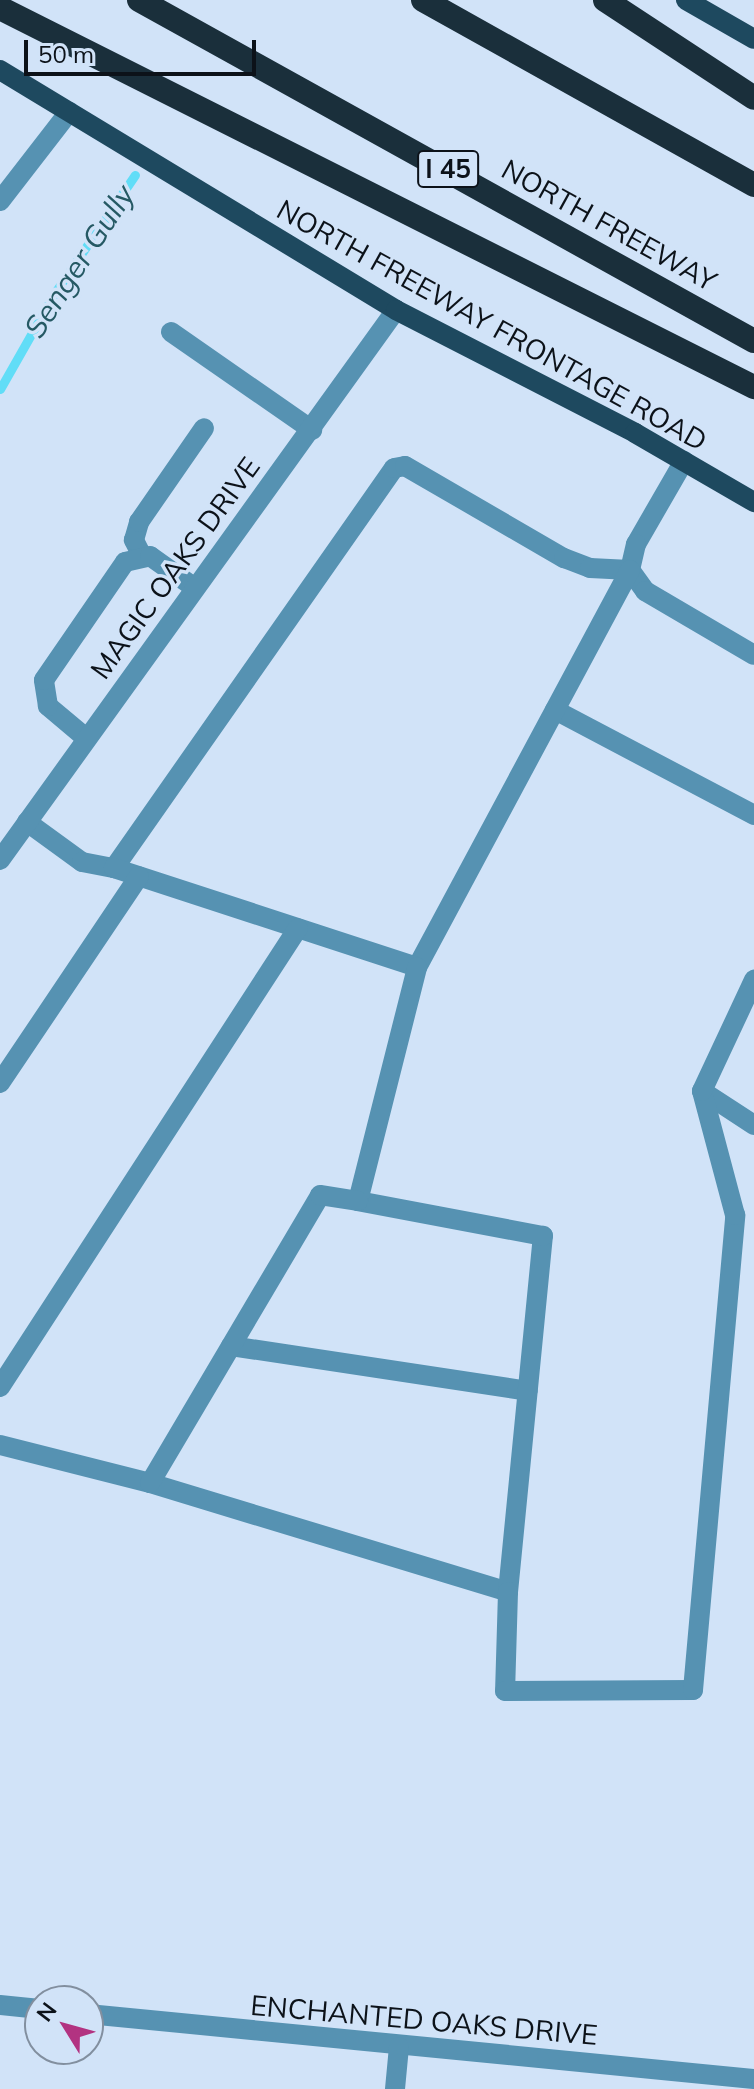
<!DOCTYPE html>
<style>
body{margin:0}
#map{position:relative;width:754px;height:2089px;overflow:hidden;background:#d1e3f8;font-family:Mulish,sans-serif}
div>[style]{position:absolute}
.stream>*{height:9px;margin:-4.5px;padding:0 4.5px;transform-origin:4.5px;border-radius:4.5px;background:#61ddf7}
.minor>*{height:20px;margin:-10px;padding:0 10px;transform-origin:10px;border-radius:10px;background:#5692b2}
.major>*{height:20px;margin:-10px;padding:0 10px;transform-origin:10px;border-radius:10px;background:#1e495f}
.highway>*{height:24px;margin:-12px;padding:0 12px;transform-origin:12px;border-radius:12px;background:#1a2f3b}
span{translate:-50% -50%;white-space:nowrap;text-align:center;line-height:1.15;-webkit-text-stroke:7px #d1e3f8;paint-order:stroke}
.shield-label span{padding:2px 6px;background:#d1e3f8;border:2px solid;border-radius:6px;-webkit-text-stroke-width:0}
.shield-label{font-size:26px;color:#0c1219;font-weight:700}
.street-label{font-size:28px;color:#0c1219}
.water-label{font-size:30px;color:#255964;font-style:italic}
.north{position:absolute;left:24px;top:1985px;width:80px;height:80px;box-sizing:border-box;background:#d1e3f8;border:2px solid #828f9f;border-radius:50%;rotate:307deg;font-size:22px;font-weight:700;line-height:32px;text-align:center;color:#0c1219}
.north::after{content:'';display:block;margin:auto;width:28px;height:36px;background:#b23381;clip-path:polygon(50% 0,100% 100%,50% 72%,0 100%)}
.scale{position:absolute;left:24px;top:40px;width:232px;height:36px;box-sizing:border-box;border:4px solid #0c1219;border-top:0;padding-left:10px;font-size:24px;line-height:28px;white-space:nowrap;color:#0c1219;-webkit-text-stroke:6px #d1e3f8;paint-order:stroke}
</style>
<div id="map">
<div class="stream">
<i style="left:0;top:389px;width:109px;rotate:-60.4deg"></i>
<i style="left:54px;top:294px;width:144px;rotate:-55.8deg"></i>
</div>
<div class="minor">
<i style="left:0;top:201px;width:113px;rotate:-52.2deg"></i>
<i style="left:171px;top:332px;width:172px;rotate:34.8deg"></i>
<i style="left:684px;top:461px;width:96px;rotate:120deg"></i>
<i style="left:636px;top:544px;width:27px;rotate:103deg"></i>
<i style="left:630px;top:570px;width:26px;rotate:54deg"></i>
<i style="left:645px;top:591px;width:126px;rotate:30.4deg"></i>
<i style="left:141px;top:554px;width:16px;rotate:-117deg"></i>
<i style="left:134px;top:540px;width:19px;rotate:-74deg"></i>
<i style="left:139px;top:522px;width:114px;rotate:-55.3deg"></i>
<i style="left:555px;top:710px;width:225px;rotate:27.8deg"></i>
<i style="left:86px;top:738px;width:50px;rotate:-139.9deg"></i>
<i style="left:48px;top:706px;width:26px;rotate:-99deg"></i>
<i style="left:44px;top:680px;width:143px;rotate:-55.5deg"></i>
<i style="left:125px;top:562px;width:26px;rotate:-13deg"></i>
<i style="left:150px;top:556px;width:55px;rotate:35.4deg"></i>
<i style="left:27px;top:822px;width:68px;rotate:36deg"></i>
<i style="left:82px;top:862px;width:33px;rotate:11deg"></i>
<i style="left:114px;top:868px;width:488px;rotate:-55deg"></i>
<i style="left:394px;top:468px;width:11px;rotate:-10deg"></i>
<i style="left:405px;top:466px;width:184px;rotate:30.1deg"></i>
<i style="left:564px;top:558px;width:28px;rotate:21deg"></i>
<i style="left:590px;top:568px;width:40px;rotate:2.9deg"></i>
<i style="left:630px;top:570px;width:451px;rotate:118.2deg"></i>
<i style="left:417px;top:967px;width:319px;rotate:-161.9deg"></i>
<i style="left:0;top:860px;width:678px;rotate:-54.25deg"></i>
<i style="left:0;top:1083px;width:249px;rotate:-56.1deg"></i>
<i style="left:702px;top:1091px;width:62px;rotate:33.2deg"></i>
<i style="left:231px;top:1346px;width:300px;rotate:8.6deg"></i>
<i style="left:0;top:1387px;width:547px;rotate:-57.01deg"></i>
<i style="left:0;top:1445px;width:155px;rotate:14.2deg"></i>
<i style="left:150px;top:1483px;width:374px;rotate:16.9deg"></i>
<i style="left:508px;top:1592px;width:358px;rotate:-84.4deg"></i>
<i style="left:543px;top:1236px;width:188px;rotate:-169.3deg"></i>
<i style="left:358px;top:1201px;width:241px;rotate:-75.8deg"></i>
<i style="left:150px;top:1483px;width:334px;rotate:-59.4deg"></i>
<i style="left:320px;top:1195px;width:38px;rotate:9deg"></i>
<i style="left:508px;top:1592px;width:99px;rotate:91.7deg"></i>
<i style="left:505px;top:1691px;width:188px;rotate:-0.3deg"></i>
<i style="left:693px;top:1690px;width:477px;rotate:-84.9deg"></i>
<i style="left:735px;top:1215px;width:128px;rotate:-104.9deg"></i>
<i style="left:702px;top:1091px;width:123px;rotate:-64.9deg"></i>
<i style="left:0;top:2005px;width:40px;rotate:5.7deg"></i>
<i style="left:88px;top:2014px;width:669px;rotate:5.57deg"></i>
<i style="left:395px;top:2089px;width:42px;rotate:-84.6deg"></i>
</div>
<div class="major">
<i style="left:686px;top:0;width:78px;rotate:29.8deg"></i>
<i style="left:0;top:70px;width:463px;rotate:31.2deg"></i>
<i style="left:396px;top:310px;width:269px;rotate:27.2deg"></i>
<i style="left:635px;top:433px;width:138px;rotate:30.1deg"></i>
</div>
<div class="highway">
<i style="left:139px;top:0;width:703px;rotate:29.01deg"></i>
<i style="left:423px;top:0;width:379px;rotate:29.2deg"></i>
<i style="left:605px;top:0;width:178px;rotate:33.3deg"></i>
<i style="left:0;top:8px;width:844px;rotate:26.69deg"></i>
</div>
<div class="shield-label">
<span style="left:448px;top:169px">I 45</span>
</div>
<div class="street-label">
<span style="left:609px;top:225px;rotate:29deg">NORTH FREEWAY</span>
<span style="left:492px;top:325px;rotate:29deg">NORTH FREEWAY FRONTAGE ROAD</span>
<span style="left:175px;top:568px;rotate:-54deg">MAGIC OAKS DRIVE</span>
<span style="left:424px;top:2020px;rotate:5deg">ENCHANTED OAKS DRIVE</span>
</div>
<div class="water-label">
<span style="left:79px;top:261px;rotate:-57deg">Senger Gully</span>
</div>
<div class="north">N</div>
<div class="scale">50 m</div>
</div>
